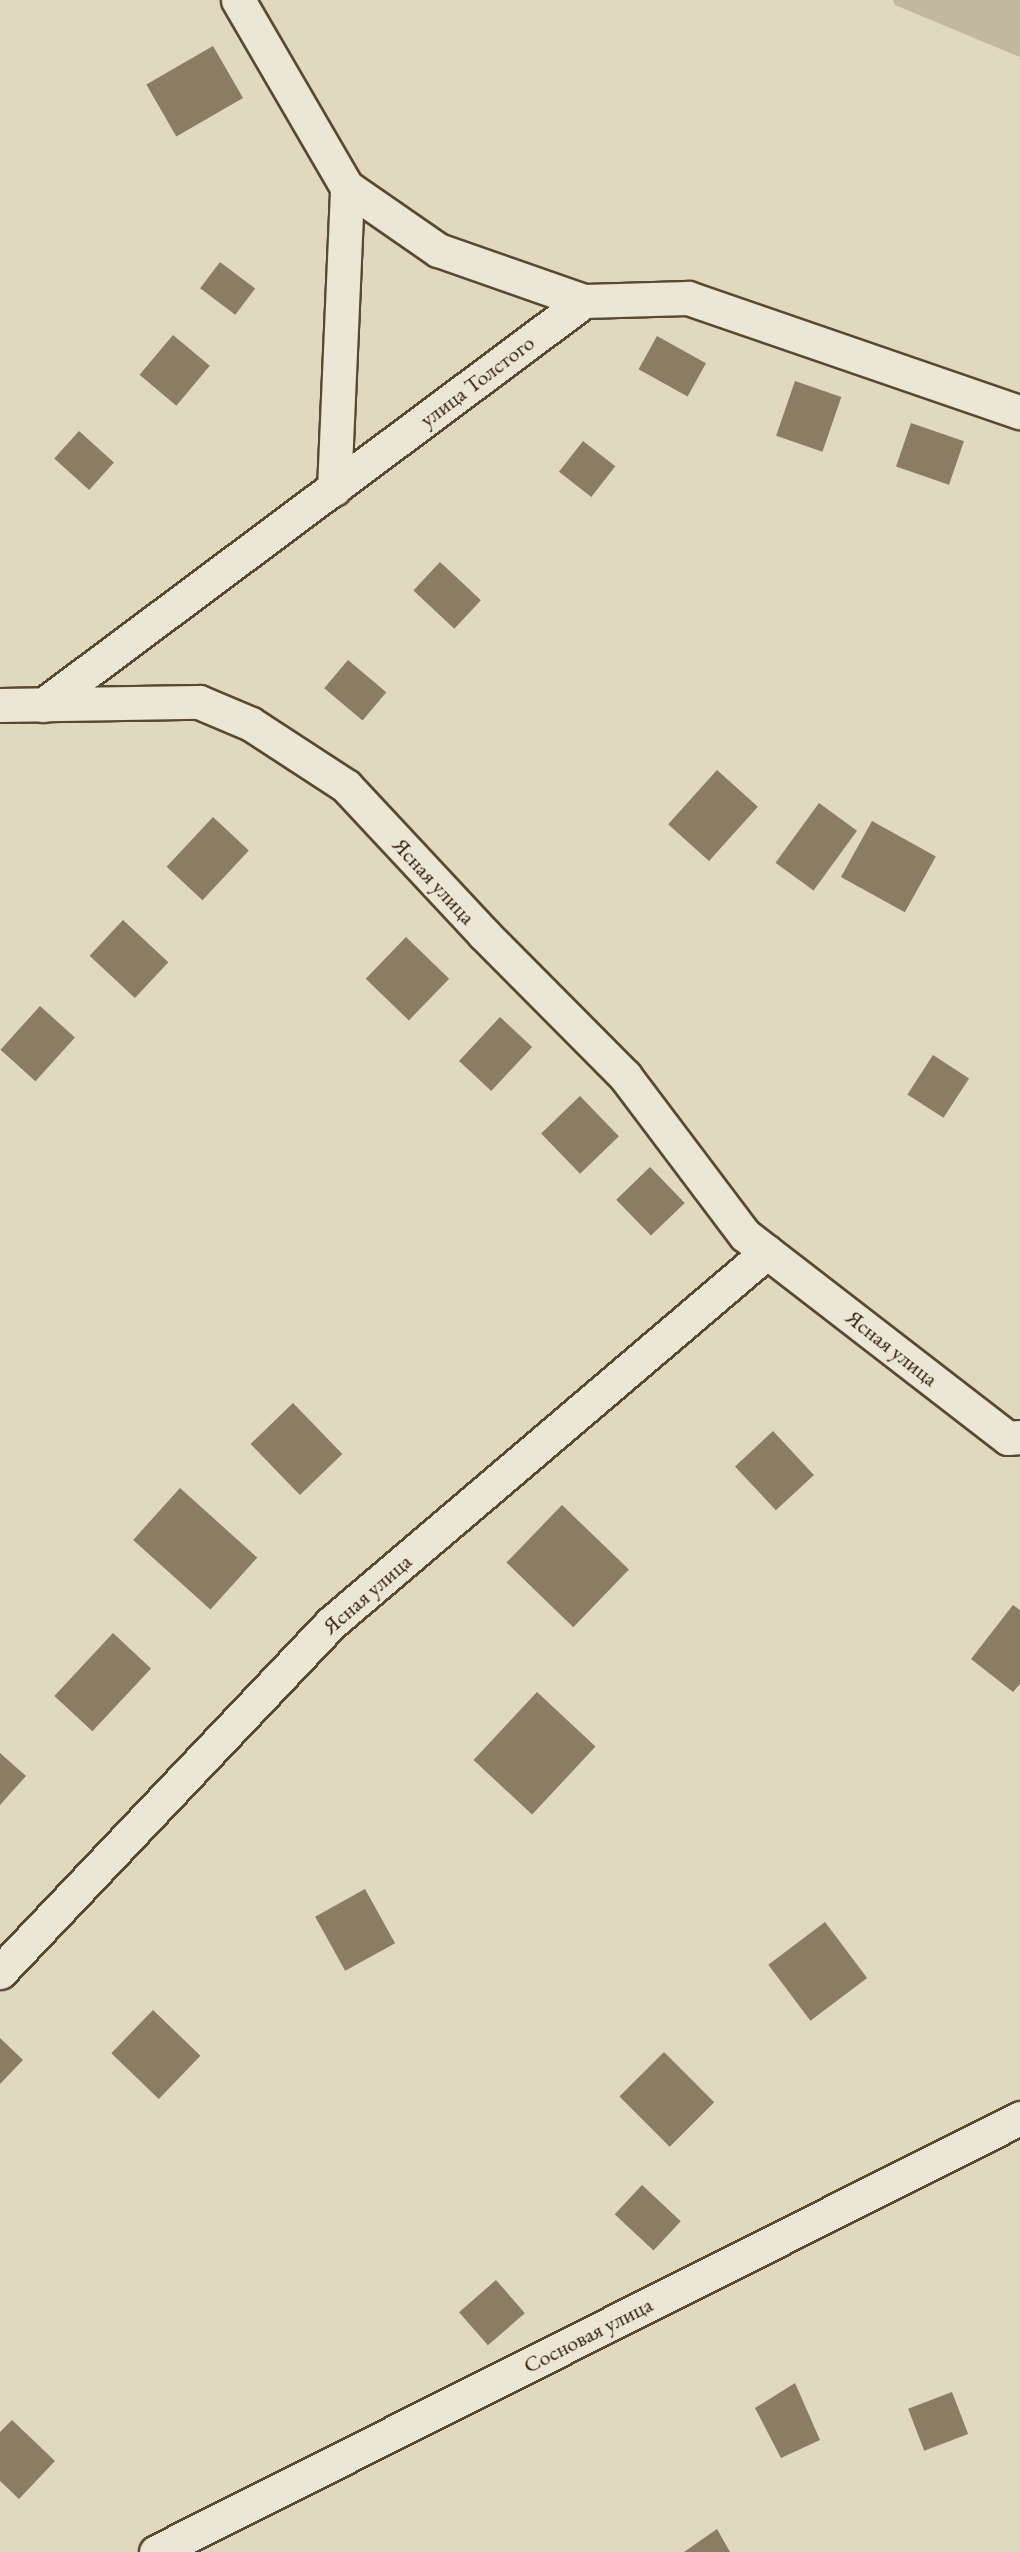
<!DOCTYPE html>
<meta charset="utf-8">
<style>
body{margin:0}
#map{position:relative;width:1020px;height:2552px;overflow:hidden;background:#e0d8bf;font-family:"EB Garamond",serif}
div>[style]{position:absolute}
.green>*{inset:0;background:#c2b89f}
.building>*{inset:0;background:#8b7c64;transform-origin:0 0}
.roads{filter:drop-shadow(2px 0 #5a4931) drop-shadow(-2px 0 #5a4931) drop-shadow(0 2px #5a4931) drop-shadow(0 -2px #5a4931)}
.minor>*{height:33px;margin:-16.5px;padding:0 16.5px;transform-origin:16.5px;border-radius:16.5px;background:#ebe6d5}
span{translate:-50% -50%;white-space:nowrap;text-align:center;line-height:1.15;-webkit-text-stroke:5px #ebe6d5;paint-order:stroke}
.street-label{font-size:22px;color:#2e1902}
</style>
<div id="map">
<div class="green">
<i style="clip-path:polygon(893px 0,1020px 0,1020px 57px,895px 5px)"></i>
</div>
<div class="building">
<i style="left:213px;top:46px;width:60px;height:77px;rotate:60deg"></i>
<i style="left:220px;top:262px;width:44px;height:33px;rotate:37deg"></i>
<i style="left:173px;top:335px;width:48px;height:52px;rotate:40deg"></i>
<i style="left:657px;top:336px;width:56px;height:38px;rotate:29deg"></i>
<i style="left:795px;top:381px;width:49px;height:58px;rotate:19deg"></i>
<i style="left:911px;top:423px;width:56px;height:46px;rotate:19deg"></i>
<i style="left:79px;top:431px;width:47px;height:37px;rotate:42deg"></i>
<i style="left:583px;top:441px;width:41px;height:39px;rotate:38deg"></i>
<i style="left:440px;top:562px;width:56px;height:39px;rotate:43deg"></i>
<i style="left:348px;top:660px;width:50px;height:37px;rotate:40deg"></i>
<i style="left:717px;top:770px;width:55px;height:73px;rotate:42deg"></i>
<i style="left:819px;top:803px;width:47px;height:74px;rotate:36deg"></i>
<i style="left:213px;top:817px;width:49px;height:68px;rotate:43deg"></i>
<i style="left:872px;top:821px;width:73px;height:64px;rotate:29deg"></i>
<i style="left:123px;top:920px;width:62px;height:49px;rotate:43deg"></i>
<i style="left:406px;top:937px;width:60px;height:58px;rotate:44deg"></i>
<i style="left:40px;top:1006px;width:47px;height:59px;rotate:42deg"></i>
<i style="left:500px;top:1017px;width:44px;height:60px;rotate:43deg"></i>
<i style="left:933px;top:1055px;width:43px;height:47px;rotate:33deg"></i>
<i style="left:580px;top:1096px;width:56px;height:54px;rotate:46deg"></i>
<i style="left:650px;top:1167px;width:50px;height:47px;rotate:46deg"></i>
<i style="left:293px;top:1403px;width:71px;height:59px;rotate:46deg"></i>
<i style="left:773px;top:1431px;width:60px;height:52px;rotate:47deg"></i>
<i style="left:180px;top:1488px;width:104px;height:70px;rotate:42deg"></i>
<i style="left:562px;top:1505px;width:93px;height:80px;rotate:44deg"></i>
<i style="clip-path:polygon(1013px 1605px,1020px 1610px,1020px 1684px,1013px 1692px,971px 1659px)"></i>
<i style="left:113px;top:1633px;width:52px;height:86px;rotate:43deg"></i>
<i style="left:537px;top:1692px;width:80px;height:93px;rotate:43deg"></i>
<i style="clip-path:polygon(0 1753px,26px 1776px,0 1805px)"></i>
<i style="left:365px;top:1889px;width:62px;height:57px;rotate:61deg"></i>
<i style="left:825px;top:1922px;width:70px;height:71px;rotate:53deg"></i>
<i style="left:153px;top:2010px;width:66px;height:60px;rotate:44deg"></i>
<i style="clip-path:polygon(0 2038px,23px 2060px,0 2084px)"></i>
<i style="left:664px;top:2052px;width:71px;height:63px;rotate:45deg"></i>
<i style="left:642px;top:2185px;width:53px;height:40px;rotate:43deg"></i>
<i style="left:496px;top:2280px;width:44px;height:49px;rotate:49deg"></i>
<i style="clip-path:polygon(795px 2383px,820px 2440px,781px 2458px,755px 2408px)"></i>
<i style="left:952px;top:2392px;width:45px;height:47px;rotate:69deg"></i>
<i style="clip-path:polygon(12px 2420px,55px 2461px,19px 2499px,0 2481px,0 2432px)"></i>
<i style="clip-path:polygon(717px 2529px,730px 2552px,684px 2552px)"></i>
</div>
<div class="roads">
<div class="minor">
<i style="left:238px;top:0;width:216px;rotate:59.8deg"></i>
<i style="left:347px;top:187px;width:111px;rotate:34.7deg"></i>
<i style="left:438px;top:250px;width:155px;rotate:19.3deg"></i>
<i style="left:334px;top:489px;width:302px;rotate:-87.5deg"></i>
<i style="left:0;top:705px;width:199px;rotate:-0.9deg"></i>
<i style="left:199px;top:702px;width:56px;rotate:22.9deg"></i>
<i style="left:251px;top:724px;width:113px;rotate:33.1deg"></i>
<i style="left:346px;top:786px;width:202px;rotate:47deg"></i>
<i style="left:484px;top:934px;width:200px;rotate:45.2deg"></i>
<i style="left:625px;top:1076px;width:199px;rotate:53deg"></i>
<i style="left:745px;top:1235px;width:332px;rotate:37.7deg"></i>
<i style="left:1008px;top:1438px;width:12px;rotate:-5deg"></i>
<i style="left:43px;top:705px;width:675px;rotate:-36.75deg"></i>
<i style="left:584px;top:301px;width:104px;rotate:-1.7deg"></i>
<i style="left:688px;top:298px;width:351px;rotate:19deg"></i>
<i style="left:0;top:1972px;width:480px;rotate:-46.5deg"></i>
<i style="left:330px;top:1624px;width:574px;rotate:-40.41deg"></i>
<i style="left:156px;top:2552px;width:967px;rotate:-26.67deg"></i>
</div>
</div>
<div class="street-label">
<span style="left:477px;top:381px;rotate:-37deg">улица Толстого</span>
<span style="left:434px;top:881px;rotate:47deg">Ясная улица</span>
<span style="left:892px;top:1348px;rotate:38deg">Ясная улица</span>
<span style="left:367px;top:1594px;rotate:-41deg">Ясная улица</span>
<span style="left:588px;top:2335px;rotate:-27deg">Сосновая улица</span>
</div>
</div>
